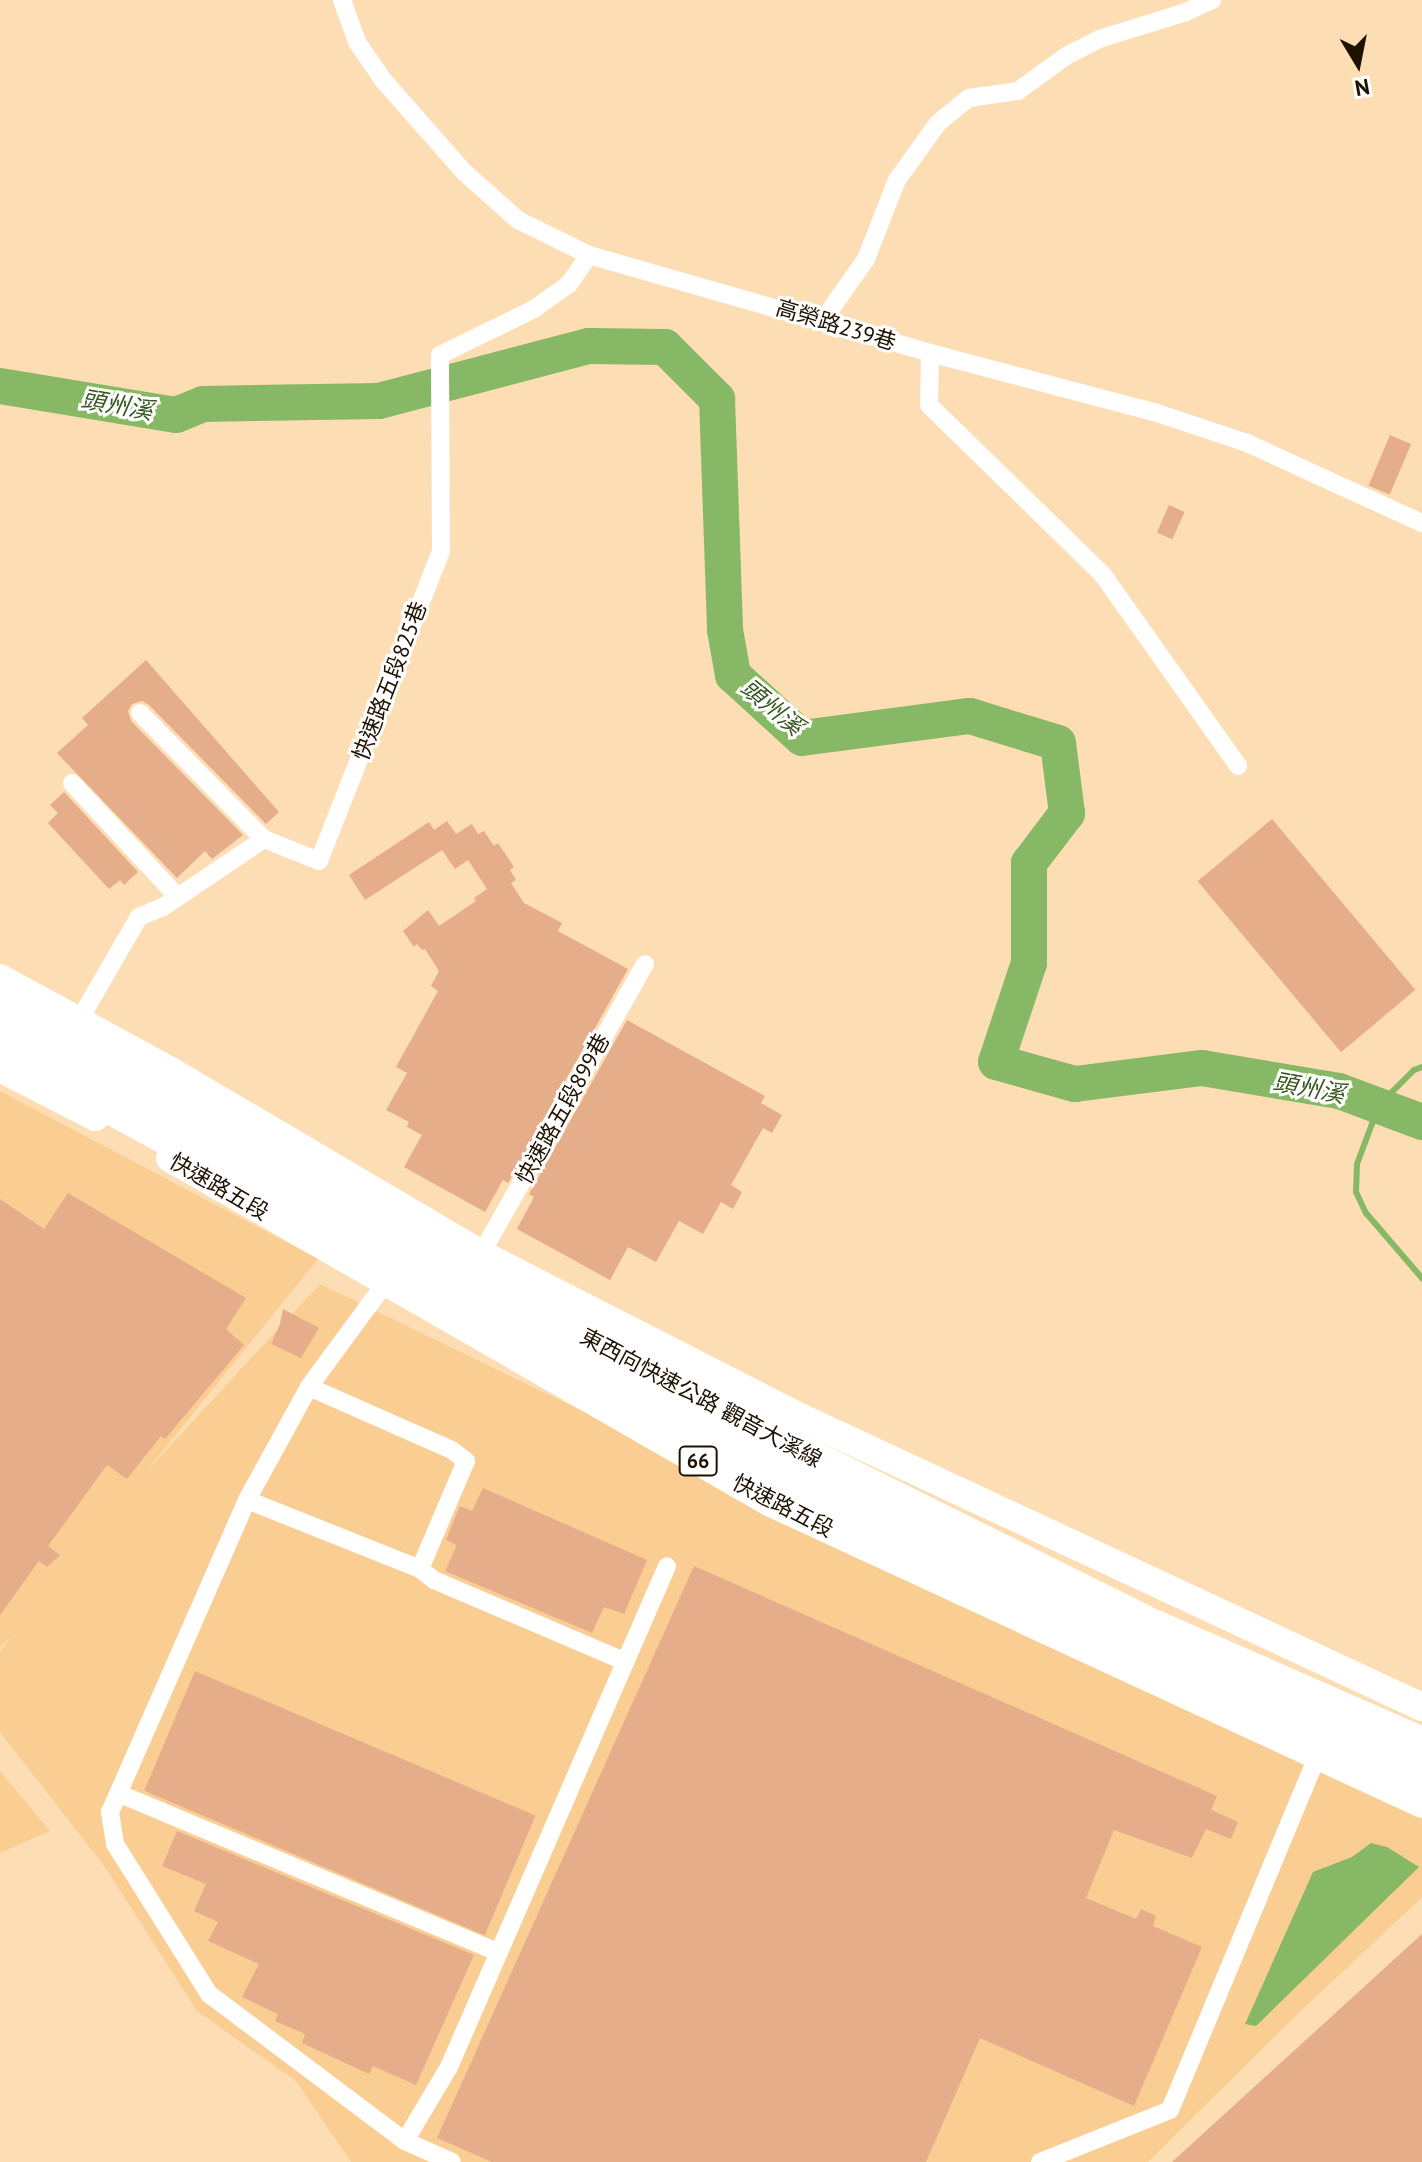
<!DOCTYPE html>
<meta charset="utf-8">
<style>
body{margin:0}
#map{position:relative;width:1422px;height:2162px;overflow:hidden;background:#fdddb3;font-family:"PT Sans","Noto Sans TC",sans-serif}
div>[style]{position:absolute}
.built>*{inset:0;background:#facd92}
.water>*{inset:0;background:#87b865}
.stream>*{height:6px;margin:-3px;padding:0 3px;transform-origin:3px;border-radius:3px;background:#87b865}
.river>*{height:36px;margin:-18px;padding:0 18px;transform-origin:18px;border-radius:18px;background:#87b865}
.building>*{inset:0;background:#e5ad8a;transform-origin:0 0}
.street>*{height:18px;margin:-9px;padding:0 9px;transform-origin:9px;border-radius:9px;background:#fff}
.primary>*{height:28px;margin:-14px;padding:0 14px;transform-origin:14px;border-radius:14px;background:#fff}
.highway>*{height:34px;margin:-17px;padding:0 17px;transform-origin:17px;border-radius:17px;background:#fff}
span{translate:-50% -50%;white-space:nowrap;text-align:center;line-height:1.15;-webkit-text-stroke:6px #fff;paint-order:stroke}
.shield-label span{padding:2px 6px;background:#fff;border:2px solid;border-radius:6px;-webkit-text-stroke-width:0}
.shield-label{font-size:20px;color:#1f1100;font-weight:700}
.street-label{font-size:22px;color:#1f1100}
.water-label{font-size:24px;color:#37571e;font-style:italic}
.north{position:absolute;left:1318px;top:24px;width:80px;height:80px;-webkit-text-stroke:6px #fff;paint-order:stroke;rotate:170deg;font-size:22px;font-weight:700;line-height:32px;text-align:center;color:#1f1100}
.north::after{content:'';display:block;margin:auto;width:28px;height:36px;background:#1f1100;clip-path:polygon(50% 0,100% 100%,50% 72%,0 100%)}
</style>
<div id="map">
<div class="built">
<i style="clip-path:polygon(0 1091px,318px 1259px,144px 1474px,320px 1284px,1422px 1818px,1422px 1897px,1283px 2028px,1148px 2162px,351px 2162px,296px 2081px,197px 2011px,105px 1867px,0 1732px,0 1652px,14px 1633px,0 1648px)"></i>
<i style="clip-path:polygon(0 1771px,50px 1831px,0 1853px)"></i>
</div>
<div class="water">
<i style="clip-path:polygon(1371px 1843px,1387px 1847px,1419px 1867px,1256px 2026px,1245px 2024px,1313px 1872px,1352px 1857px)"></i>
</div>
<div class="stream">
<i style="left:1422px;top:1067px;width:9px;rotate:159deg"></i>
<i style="left:1414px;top:1070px;width:31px;rotate:135deg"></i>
<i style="left:1392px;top:1092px;width:38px;rotate:122deg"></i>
<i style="left:1372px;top:1124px;width:43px;rotate:110.6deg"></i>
<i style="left:1357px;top:1164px;width:28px;rotate:92deg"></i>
<i style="left:1356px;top:1192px;width:23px;rotate:65deg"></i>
<i style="left:1366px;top:1213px;width:86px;rotate:49.3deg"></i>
</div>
<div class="river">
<i style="left:0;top:386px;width:178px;rotate:9.4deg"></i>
<i style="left:176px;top:415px;width:29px;rotate:-22deg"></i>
<i style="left:203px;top:404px;width:176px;rotate:-1deg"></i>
<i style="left:379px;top:401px;width:217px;rotate:-14.7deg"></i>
<i style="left:589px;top:346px;width:76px;rotate:0.8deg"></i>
<i style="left:665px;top:347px;width:74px;rotate:45deg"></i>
<i style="left:717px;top:399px;width:231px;rotate:88deg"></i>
<i style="left:725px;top:630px;width:46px;rotate:79.9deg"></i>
<i style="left:733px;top:675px;width:93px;rotate:42.4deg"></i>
<i style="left:802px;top:738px;width:169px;rotate:-7.5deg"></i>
<i style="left:970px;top:716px;width:92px;rotate:17.1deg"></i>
<i style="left:1058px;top:743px;width:71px;rotate:82.7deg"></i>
<i style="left:1067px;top:813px;width:63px;rotate:127.2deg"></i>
<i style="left:1029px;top:863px;width:100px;rotate:90deg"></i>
<i style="left:1029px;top:963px;width:104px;rotate:108.4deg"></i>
<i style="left:996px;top:1062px;width:82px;rotate:15.6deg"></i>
<i style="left:1075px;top:1084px;width:128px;rotate:-7.2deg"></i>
<i style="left:1202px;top:1068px;width:139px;rotate:9.5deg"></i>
<i style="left:1339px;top:1091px;width:89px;rotate:20.5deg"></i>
</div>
<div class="building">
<i style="left:1390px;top:435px;width:23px;height:55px;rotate:23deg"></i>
<i style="left:1169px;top:505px;width:17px;height:30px;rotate:24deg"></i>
<i style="clip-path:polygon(146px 660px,279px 812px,266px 824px,149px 705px,142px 701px,132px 704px,128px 711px,131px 721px,243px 835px,212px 859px,205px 851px,177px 878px,57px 753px,88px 725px,82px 718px)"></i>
<i style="clip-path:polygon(64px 792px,138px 872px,124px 885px,120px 880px,109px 889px,48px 823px,58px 813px,50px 805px)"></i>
<i style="left:1272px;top:819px;width:223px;height:97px;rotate:50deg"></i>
<i style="clip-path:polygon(447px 821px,456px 834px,472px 824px,478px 834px,484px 831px,494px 846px,498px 843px,514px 867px,510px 870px,516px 880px,511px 883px,524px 903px,562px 923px,558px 931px,628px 969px,508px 1183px,503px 1180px,485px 1212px,404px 1167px,422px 1135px,407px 1127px,409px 1122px,386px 1110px,407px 1073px,396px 1067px,438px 991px,431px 986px,439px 971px,425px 949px,422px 950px,417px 944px,414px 947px,403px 931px,428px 910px,439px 926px,476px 901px,474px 898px,487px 889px,468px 860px,455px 869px,442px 850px,365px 900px,349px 875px,429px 822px,434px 830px)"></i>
<i style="clip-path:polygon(627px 1020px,765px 1096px,761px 1103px,782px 1115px,772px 1133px,763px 1128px,731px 1185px,742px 1192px,733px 1209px,721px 1202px,703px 1234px,679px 1221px,656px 1262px,628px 1247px,610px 1280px,517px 1229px,534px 1197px,529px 1194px)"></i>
<i style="clip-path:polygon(68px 1193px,246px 1298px,226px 1329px,244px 1345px,165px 1439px,161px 1436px,127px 1479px,107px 1465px,48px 1546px,60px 1555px,47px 1567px,39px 1561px,0 1615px,0 1199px,44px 1229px)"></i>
<i style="clip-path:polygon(283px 1309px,319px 1328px,301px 1358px,271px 1344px,280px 1324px)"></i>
<i style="clip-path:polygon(483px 1488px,647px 1560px,624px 1614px,604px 1607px,592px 1633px,445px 1571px,457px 1545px,446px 1540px,460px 1506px,472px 1511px)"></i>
<i style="clip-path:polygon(694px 1566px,1217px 1796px,1211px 1810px,1238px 1822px,1231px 1839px,1206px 1829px,1192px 1858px,1114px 1830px,1086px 1898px,1136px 1919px,1141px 1909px,1156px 1916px,1153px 1926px,1202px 1947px,1134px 2106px,980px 2038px,926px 2162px,492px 2162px,437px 2138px)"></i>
<i style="left:195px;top:1671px;width:370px;height:130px;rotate:23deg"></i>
<i style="clip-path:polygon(177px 1831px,474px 1955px,416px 2085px,373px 2066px,369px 2074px,302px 2043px,305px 2034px,275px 2021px,278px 2014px,242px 1997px,259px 1964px,208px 1941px,218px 1922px,194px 1911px,206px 1884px,162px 1866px)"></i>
<i style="clip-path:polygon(1422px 1934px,1422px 2162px,1172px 2162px)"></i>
</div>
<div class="street">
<i style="left:342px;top:0;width:45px;rotate:70.3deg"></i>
<i style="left:357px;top:42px;width:46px;rotate:55.6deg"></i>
<i style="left:383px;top:80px;width:123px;rotate:48.6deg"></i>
<i style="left:464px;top:172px;width:72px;rotate:41.6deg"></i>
<i style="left:518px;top:220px;width:79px;rotate:26.2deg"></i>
<i style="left:589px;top:255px;width:355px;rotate:16deg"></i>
<i style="left:930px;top:353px;width:235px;rotate:14.8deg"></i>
<i style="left:1157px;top:413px;width:95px;rotate:18.4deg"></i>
<i style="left:1247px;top:443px;width:192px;rotate:24.6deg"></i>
<i style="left:823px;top:320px;width:75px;rotate:-54.8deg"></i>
<i style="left:866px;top:259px;width:85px;rotate:-68.6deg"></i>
<i style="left:897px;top:180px;width:70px;rotate:-54.3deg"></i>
<i style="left:938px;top:123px;width:40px;rotate:-39deg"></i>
<i style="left:969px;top:98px;width:49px;rotate:-8.1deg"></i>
<i style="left:1018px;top:91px;width:59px;rotate:-36.1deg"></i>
<i style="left:1066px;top:56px;width:37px;rotate:-27deg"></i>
<i style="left:1099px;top:39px;width:91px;rotate:-17.2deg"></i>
<i style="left:1186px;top:12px;width:29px;rotate:-25deg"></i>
<i style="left:930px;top:353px;width:52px;rotate:91.1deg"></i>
<i style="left:929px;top:405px;width:243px;rotate:44.3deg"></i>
<i style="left:1103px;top:575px;width:234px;rotate:54.7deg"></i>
<i style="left:140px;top:713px;width:177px;rotate:45.5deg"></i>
<i style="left:72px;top:783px;width:156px;rotate:47.1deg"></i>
<i style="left:80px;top:1019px;width:118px;rotate:-60deg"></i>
<i style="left:139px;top:917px;width:26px;rotate:-23deg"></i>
<i style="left:163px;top:907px;width:122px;rotate:-34deg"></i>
<i style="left:264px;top:839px;width:59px;rotate:21.8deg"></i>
<i style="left:319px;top:861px;width:333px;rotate:-68.5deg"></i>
<i style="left:441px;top:551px;width:196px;rotate:-90.3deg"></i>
<i style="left:440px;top:355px;width:105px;rotate:-26.1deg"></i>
<i style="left:534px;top:309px;width:43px;rotate:-35.5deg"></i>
<i style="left:569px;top:284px;width:35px;rotate:-55deg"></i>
<i style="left:481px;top:1254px;width:333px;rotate:-60.5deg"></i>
<i style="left:386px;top:1282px;width:130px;rotate:126.3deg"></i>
<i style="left:309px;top:1387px;width:129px;rotate:118.8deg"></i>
<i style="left:247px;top:1500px;width:341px;rotate:113.7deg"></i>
<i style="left:110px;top:1812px;width:32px;rotate:81deg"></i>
<i style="left:115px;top:1844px;width:177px;rotate:57.9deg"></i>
<i style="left:209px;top:1994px;width:245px;rotate:36.9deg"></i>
<i style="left:405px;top:2141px;width:51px;rotate:24.1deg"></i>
<i style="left:309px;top:1387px;width:156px;rotate:23.8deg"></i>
<i style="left:452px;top:1450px;width:18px;rotate:38deg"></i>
<i style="left:466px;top:1461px;width:117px;rotate:113.1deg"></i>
<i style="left:247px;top:1500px;width:186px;rotate:21.7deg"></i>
<i style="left:420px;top:1569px;width:18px;rotate:38deg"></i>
<i style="left:434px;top:1580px;width:207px;rotate:23.1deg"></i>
<i style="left:120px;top:1794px;width:410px;rotate:22.7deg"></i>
<i style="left:405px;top:2141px;width:86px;rotate:-59.3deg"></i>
<i style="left:449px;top:2067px;width:546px;rotate:-66.48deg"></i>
<i style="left:1040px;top:2162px;width:140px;rotate:-21.8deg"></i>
<i style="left:1170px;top:2110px;width:383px;rotate:-67.4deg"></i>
</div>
<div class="primary">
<i style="left:0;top:978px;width:192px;rotate:28.6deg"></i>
<i style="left:169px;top:1070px;width:362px;rotate:30.5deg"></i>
<i style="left:481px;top:1254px;width:360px;rotate:27.1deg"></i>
<i style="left:802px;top:1418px;width:684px;rotate:24.99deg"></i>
<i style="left:0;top:1068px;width:107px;rotate:27.3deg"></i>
<i style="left:170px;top:1158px;width:693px;rotate:29.86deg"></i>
<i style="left:771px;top:1503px;width:717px;rotate:24.81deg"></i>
</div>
<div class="highway">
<i style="left:0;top:1011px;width:175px;rotate:27.9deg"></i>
<i style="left:155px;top:1093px;width:222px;rotate:30.3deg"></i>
<i style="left:347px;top:1205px;width:317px;rotate:29.1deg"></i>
<i style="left:624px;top:1359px;width:194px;rotate:27.6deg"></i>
<i style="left:796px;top:1449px;width:389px;rotate:26.4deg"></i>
<i style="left:1144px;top:1622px;width:304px;rotate:23.7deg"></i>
<i style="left:0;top:1047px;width:892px;rotate:28.66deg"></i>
<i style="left:783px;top:1475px;width:399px;rotate:26deg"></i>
<i style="left:1142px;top:1650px;width:308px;rotate:24.6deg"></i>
</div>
<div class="shield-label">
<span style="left:698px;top:1461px">66</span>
</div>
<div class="street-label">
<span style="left:836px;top:325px;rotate:17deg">高榮路239巷</span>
<span style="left:390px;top:681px;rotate:-69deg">快速路五段825巷</span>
<span style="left:563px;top:1109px;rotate:-61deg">快速路五段899巷</span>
<span style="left:219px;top:1187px;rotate:30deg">快速路五段</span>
<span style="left:701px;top:1398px;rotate:28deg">東西向快速公路 觀音大溪線</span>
<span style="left:783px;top:1506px;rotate:27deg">快速路五段</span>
</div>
<div class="water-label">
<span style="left:117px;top:405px;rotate:10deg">頭州溪</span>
<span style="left:772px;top:707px;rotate:40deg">頭州溪</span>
<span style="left:1309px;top:1088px;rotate:11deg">頭州溪</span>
</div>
<div class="north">N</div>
</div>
